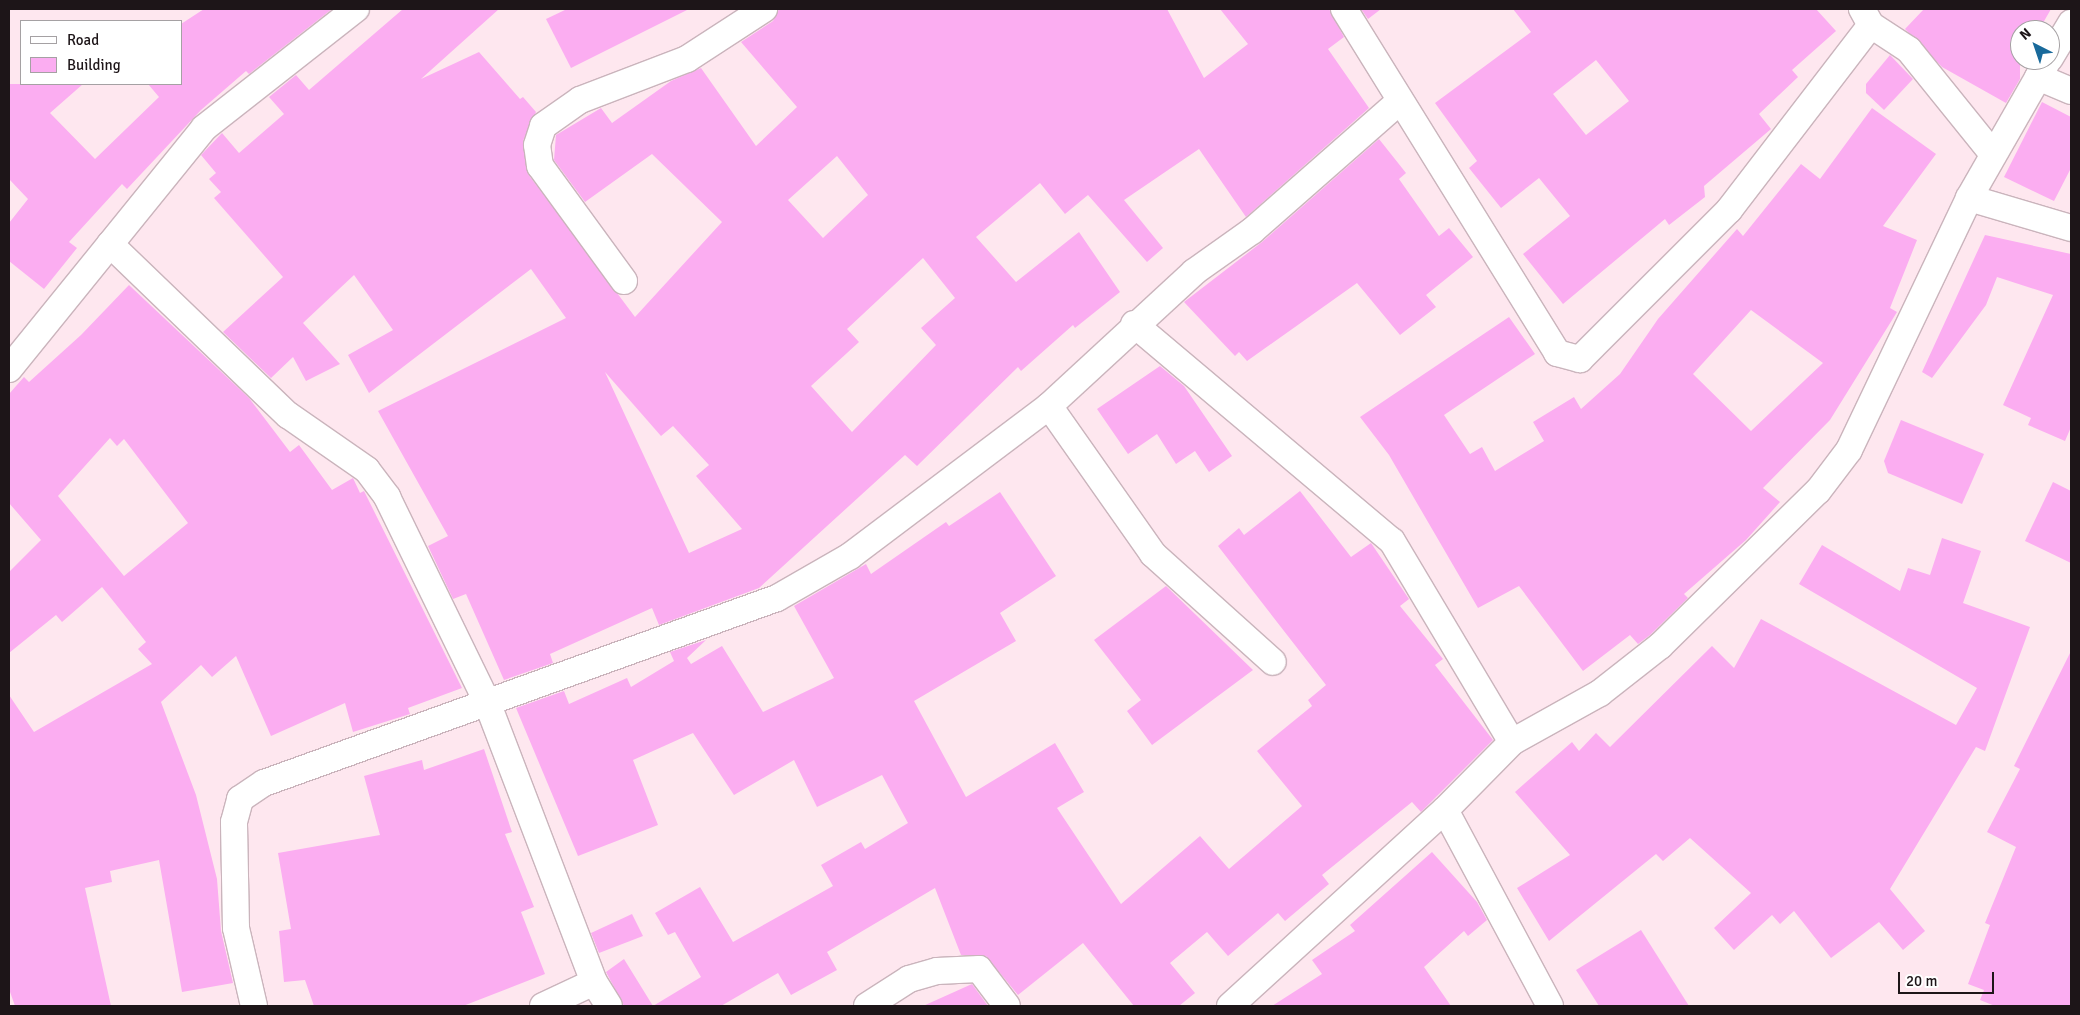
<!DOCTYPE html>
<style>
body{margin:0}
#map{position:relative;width:2080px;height:1015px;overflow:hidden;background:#fee7ef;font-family:Signika,sans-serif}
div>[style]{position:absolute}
.building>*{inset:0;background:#fbadf1}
.roads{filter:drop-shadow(1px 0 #cab4bc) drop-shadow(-1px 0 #cab4bc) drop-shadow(0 1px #cab4bc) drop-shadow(0 -1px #cab4bc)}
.street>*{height:26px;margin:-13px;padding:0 13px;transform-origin:13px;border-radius:13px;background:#fff}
span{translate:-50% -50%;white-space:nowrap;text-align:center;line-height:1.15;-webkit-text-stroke:4.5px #fff;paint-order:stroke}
.frame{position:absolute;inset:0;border:10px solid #1d1518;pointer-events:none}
.legend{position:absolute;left:20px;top:20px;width:162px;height:65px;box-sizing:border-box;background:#fff;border:1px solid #a5a1a3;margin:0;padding:6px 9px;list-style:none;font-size:15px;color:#1d1518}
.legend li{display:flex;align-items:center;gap:10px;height:25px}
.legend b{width:25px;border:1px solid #a5a1a3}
.north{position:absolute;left:2010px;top:20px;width:50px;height:50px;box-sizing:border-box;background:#fff;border:1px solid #a5a1a3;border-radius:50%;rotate:319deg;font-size:14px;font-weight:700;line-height:20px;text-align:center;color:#1d1518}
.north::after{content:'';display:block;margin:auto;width:18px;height:22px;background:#196a9b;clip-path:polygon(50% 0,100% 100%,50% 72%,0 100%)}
.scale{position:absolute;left:1898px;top:972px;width:96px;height:22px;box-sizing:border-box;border:2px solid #1d1518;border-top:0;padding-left:6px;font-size:15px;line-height:18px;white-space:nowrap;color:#1d1518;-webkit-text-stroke:4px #fff;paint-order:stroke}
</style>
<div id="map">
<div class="building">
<i style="clip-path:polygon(204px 9px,332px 9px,249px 74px,246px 71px,201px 110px,127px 189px,122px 184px,69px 242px,77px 248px,44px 289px,9px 261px,9px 223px,28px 199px,9px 179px,9px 84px,83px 84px,50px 113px,95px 159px,159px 97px,148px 84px,181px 84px,181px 24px)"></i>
<i style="clip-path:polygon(evenodd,403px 9px,499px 9px,421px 79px,479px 52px,520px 99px,523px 97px,536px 112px,523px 141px,528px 174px,635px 317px,722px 222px,652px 154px,585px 202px,554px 160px,556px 135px,601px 108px,612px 123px,671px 81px,701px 68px,756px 146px,797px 107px,741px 42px,773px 21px,779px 9px,1167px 9px,1204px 78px,1248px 44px,1220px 9px,1329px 9px,1344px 37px,1328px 49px,1369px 108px,1246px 217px,1199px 149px,1124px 200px,1163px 248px,1147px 262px,1088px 195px,1065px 214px,1040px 183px,976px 237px,1016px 282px,1079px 232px,1120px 292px,1075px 328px,1073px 325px,1021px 371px,1018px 367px,917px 466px,905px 455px,759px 588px,659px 625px,652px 608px,550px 654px,553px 663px,504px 680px,466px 594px,453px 599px,428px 546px,448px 536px,378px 411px,566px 318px,531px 269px,369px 393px,348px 355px,393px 330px,354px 275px,303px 323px,340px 364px,306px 381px,293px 357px,271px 378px,223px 332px,283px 277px,214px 198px,221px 192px,209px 179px,216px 173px,201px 155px,222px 133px,239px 153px,284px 114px,269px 97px,296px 75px,309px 90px,403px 9px,837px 156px,868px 195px,823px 238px,788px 200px,837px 156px,403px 9px,923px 258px,955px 298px,921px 328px,936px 345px,852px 432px,811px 386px,859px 342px,847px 329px,923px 258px,403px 9px,605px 372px,661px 436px,673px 426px,709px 465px,696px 476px,742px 529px,689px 553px,605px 372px)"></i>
<i style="clip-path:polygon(567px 9px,689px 9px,571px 68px,546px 19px)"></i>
<i style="clip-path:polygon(1361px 9px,1381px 9px,1368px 19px)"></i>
<i style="clip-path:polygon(evenodd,1513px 9px,1816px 9px,1836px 31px,1792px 70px,1798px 77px,1759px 114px,1771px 129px,1704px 186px,1705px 197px,1669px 225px,1665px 219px,1563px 304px,1523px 254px,1570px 216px,1539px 178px,1501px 208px,1469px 168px,1477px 161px,1435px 103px,1531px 32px,1513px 9px,1596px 60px,1629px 101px,1586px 135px,1553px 94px,1596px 60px)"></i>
<i style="clip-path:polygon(1924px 9px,2051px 9px,2039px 30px,2020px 30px,2020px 79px,2006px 103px,1942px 67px,1905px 29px)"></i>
<i style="clip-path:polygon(1890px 55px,1913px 79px,1884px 110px,1866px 93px,1866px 84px)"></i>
<i style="clip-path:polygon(2042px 102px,2071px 117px,2071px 168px,2054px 201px,2004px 177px)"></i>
<i style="clip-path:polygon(evenodd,1872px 108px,1936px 154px,1883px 226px,1917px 240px,1890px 308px,1897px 312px,1830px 420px,1763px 488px,1780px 502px,1746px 540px,1684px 594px,1688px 598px,1650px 635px,1638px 644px,1630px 635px,1583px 671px,1519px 586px,1478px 608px,1389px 455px,1360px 417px,1509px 317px,1535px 354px,1444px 415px,1470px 454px,1482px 447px,1495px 471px,1544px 441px,1533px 422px,1574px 397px,1581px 409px,1620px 374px,1658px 319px,1737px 229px,1743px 236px,1801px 164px,1820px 179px,1872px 108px,1751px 310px,1823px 363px,1751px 431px,1693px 374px,1751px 310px)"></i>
<i style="clip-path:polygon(1379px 139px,1406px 173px,1399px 179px,1439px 236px,1449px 228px,1473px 257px,1426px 295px,1436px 307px,1400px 335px,1357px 283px,1247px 361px,1239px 352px,1235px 356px,1184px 302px,1262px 242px)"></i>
<i style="clip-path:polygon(1985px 235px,2071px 254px,2071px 427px,2065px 441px,2028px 425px,2031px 418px,2003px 405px,2053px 295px,1997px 277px,1986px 305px,1932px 378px,1922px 372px)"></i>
<i style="clip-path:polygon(evenodd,129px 285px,249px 398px,290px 452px,299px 445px,332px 490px,353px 478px,360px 493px,364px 491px,462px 688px,408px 708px,410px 714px,353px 732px,345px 703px,271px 736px,236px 656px,212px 677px,201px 665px,161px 702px,196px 795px,217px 879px,221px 931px,233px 983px,182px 992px,159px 860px,110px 871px,112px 882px,85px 888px,111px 1006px,15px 1006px,9px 989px,9px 695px,34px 732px,152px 664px,138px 649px,146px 642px,102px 587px,62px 622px,56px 615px,9px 653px,9px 572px,41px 540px,9px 503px,9px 394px,24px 377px,29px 382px,81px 335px,129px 285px,110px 438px,117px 446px,124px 439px,188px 523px,124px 576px,58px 496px,110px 438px)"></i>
<i style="clip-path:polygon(1160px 366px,1184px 386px,1232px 456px,1209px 472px,1195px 451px,1176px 464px,1157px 434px,1128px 454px,1097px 409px)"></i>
<i style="clip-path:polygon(1901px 420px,1984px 454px,1962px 504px,1888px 473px,1884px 461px)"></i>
<i style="clip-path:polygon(2053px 482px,2071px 491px,2071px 563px,2025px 541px)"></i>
<i style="clip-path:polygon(1300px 491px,1351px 557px,1371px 543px,1409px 599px,1400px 606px,1443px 659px,1435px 665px,1493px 740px,1421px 812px,1412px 802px,1322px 875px,1329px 884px,1285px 921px,1278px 913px,1228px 956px,1207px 932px,1170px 963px,1195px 993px,1179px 1006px,1134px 1006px,1083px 943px,1018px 995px,986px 956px,961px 955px,935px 888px,827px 952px,837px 970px,791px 995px,778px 973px,721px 1006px,624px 1006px,606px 972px,624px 959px,653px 1006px,701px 977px,675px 932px,668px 935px,655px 913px,700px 887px,733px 942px,833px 886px,821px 865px,861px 842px,865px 849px,908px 823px,882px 775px,817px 807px,794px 760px,734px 795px,693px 733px,633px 760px,658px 825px,578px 856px,516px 708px,564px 691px,569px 704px,627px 678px,631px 687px,674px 661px,670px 652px,706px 640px,687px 658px,691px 664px,722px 646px,763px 712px,834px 678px,794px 606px,866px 564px,871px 574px,946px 522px,949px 526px,1000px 492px,1056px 576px,1000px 613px,1016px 641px,914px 701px,966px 797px,1055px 743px,1084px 792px,1057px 808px,1121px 904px,1200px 836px,1229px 869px,1302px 806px,1257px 751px,1312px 706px,1308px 700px,1326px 685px,1218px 546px,1239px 528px,1244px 535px)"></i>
<i style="clip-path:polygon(1942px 538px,1981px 551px,1963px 603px,2030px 627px,1985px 751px,1976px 747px,1890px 889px,1925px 931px,1903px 950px,1879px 922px,1831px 958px,1794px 911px,1780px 924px,1772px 915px,1734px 950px,1714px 928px,1751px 893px,1690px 838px,1663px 861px,1656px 854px,1549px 941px,1517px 888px,1570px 855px,1515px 792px,1572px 742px,1579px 751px,1596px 733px,1610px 747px,1712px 646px,1734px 668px,1761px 619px,1956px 725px,1977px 688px,1799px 584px,1822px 545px,1900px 591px,1908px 568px,1930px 575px)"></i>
<i style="clip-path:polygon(1166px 586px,1253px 670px,1152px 745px,1127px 711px,1141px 700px,1094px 640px)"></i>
<i style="clip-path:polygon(2071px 651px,2071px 1006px,1995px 1006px,1980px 1000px,1984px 990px,1968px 984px,1990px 925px,1985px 923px,2016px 847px,1987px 832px,2020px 769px,2014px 766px)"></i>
<i style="clip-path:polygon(484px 749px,512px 832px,505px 834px,534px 907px,521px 912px,545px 974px,463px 1006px,314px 1006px,305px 980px,284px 982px,279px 931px,291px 929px,278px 853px,380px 835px,364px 776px,422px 760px,424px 770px)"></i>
<i style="clip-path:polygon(1432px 852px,1477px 902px,1487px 920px,1468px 936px,1464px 931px,1424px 967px,1451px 1006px,1272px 1006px,1322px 974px,1312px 960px,1355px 931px,1350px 925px)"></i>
<i style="clip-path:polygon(632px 914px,643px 936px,599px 953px,591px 933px)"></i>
<i style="clip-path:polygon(1641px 930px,1689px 1006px,1599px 1006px,1576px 970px)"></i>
<i style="clip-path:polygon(972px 984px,988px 1006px,923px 1006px)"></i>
</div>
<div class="roads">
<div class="street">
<i style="left:1344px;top:9px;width:405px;rotate:58.2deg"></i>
<i style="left:1557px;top:353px;width:24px;rotate:15deg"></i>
<i style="left:1580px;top:359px;width:211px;rotate:-45deg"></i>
<i style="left:1729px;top:210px;width:233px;rotate:-52.5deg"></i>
<i style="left:1862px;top:9px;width:18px;rotate:61deg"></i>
<i style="left:1871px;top:25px;width:45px;rotate:33.3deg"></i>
<i style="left:1909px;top:50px;width:132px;rotate:51.1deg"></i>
<i style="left:2050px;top:58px;width:41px;rotate:-59deg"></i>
<i style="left:2038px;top:77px;width:36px;rotate:23deg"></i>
<i style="left:1969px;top:198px;width:106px;rotate:16.4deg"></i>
<i style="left:110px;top:244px;width:247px;rotate:43.9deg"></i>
<i style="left:288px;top:415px;width:96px;rotate:34.8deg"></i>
<i style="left:367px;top:470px;width:34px;rotate:53deg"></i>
<i style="left:387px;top:497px;width:228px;rotate:64deg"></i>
<i style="left:487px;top:702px;width:300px;rotate:69.1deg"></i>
<i style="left:594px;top:982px;width:28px;rotate:58deg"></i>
<i style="left:624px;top:281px;width:142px;rotate:-126.1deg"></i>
<i style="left:540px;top:166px;width:21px;rotate:-98deg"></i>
<i style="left:537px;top:145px;width:20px;rotate:-72deg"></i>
<i style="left:543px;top:126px;width:45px;rotate:-35.1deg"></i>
<i style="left:580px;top:100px;width:115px;rotate:-21deg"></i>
<i style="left:687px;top:59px;width:92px;rotate:-33deg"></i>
<i style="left:1134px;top:324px;width:337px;rotate:40.1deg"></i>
<i style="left:1392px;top:541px;width:234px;rotate:59.2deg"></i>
<i style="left:9px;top:369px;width:310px;rotate:-51deg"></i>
<i style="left:204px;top:128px;width:193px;rotate:-38.1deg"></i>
<i style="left:1049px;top:406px;width:181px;rotate:54.9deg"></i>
<i style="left:1153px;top:554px;width:161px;rotate:42deg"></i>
<i style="left:1445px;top:810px;width:222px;rotate:61.8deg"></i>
<i style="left:254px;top:1006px;width:80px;rotate:-103deg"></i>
<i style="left:236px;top:928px;width:106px;rotate:-91.1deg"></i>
<i style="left:234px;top:822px;width:24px;rotate:-75deg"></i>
<i style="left:240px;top:799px;width:29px;rotate:-34deg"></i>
<i style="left:264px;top:783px;width:545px;rotate:-19.83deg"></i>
<i style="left:777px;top:598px;width:84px;rotate:-29.9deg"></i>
<i style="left:850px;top:556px;width:249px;rotate:-37deg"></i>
<i style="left:1049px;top:406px;width:197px;rotate:-42.7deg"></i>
<i style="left:1194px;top:272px;width:71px;rotate:-35.3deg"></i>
<i style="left:1252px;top:231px;width:196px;rotate:-41.3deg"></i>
<i style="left:543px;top:1006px;width:56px;rotate:-25.2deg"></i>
<i style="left:867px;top:1006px;width:50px;rotate:-32.7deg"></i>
<i style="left:909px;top:979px;width:29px;rotate:-16deg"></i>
<i style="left:937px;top:971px;width:42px;rotate:-2.7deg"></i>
<i style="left:979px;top:969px;width:46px;rotate:52.9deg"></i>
<i style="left:1230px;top:1006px;width:291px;rotate:-42.4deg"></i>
<i style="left:1445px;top:810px;width:95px;rotate:-45.4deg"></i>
<i style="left:1512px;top:742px;width:101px;rotate:-29.1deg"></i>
<i style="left:1600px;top:693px;width:76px;rotate:-38.1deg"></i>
<i style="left:1660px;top:646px;width:221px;rotate:-44.5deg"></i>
<i style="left:1818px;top:491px;width:51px;rotate:-52.9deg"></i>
<i style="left:1849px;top:450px;width:279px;rotate:-64.5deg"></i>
<i style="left:1969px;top:198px;width:159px;rotate:-60.2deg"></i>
</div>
</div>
<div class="frame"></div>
<ul class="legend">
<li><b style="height:6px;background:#fff"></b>Road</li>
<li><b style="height:14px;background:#fbadf1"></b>Building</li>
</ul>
<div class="north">N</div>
<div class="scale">20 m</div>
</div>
